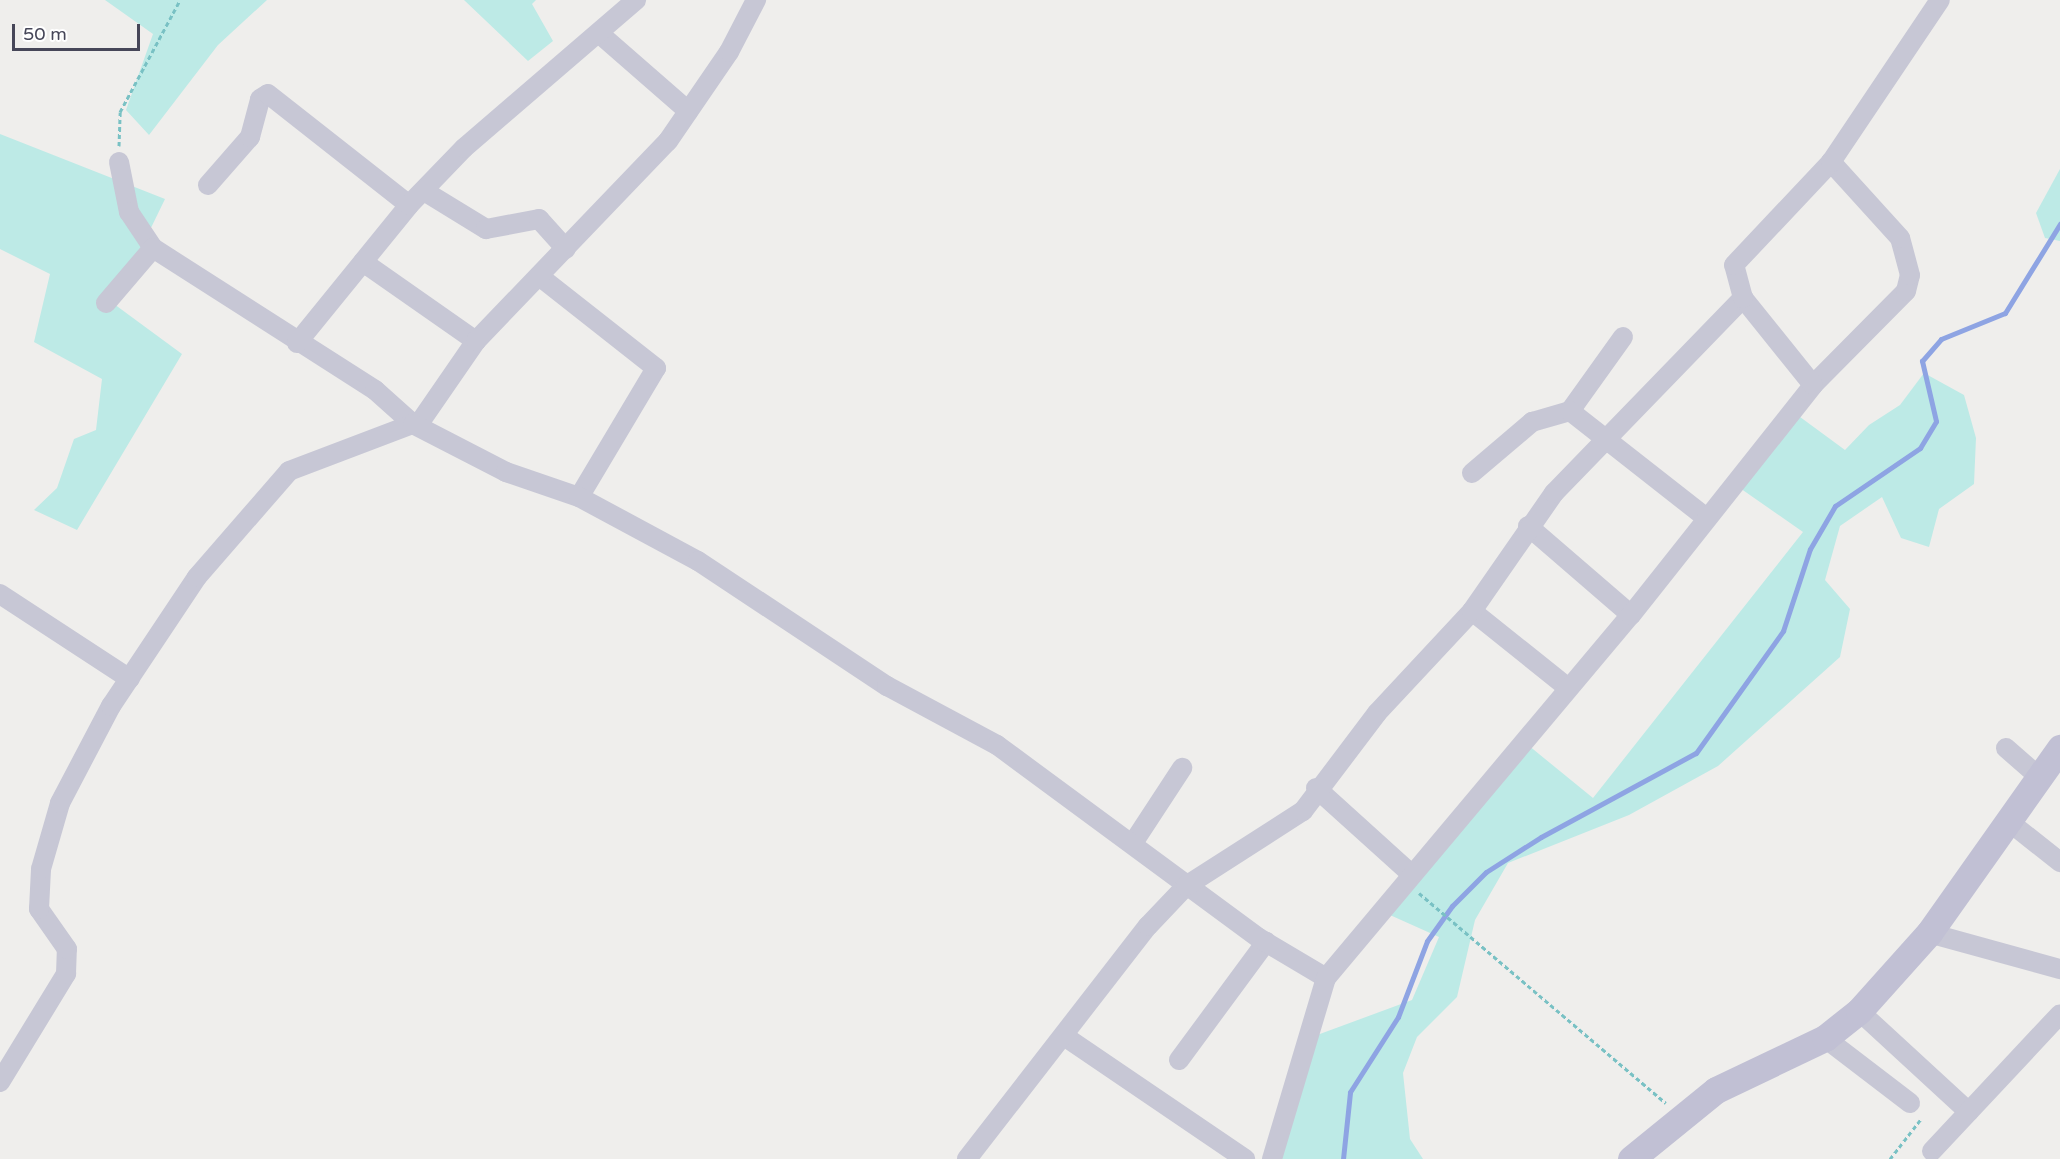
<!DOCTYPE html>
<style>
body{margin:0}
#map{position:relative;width:2060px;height:1159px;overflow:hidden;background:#efeeec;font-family:"Varela Round",sans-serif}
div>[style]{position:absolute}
.green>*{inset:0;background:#bdeae6}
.stream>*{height:5px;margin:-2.5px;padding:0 2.5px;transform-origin:2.5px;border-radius:2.5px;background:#8ea4e3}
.path>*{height:3px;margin-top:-1.5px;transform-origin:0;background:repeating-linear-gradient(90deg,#79c1c4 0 4.5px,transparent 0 7.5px)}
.street>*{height:20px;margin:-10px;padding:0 10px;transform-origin:10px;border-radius:10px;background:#c7c7d5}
.secondary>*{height:27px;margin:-13.5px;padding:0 13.5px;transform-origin:13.5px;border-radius:13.5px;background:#c1c0d4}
span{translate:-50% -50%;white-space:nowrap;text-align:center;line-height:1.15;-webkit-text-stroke:4.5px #fff;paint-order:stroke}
.scale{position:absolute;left:12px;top:24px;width:128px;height:27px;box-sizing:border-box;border:3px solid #464658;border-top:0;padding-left:8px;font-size:18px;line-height:21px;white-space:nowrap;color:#464658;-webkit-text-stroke:4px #fff;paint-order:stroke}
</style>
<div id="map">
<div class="green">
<i style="clip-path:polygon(105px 0,267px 0,218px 45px,149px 135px,126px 110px,153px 34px)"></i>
<i style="clip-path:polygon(464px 0,536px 0,532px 4px,553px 41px,528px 61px)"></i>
<i style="clip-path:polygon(0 134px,165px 199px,114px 304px,182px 354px,77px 530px,34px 510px,57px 488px,74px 439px,96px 430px,102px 379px,34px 342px,50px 274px,0 249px)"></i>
<i style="clip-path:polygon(2060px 169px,2060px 241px,2045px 238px,2036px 213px)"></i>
<i style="clip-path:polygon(1924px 373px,1964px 395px,1976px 438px,1974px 484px,1939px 509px,1929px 547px,1901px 538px,1882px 497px,1840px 526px,1825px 580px,1850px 609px,1840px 657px,1718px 766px,1629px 815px,1508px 863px,1475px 920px,1457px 997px,1417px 1037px,1403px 1073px,1410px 1139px,1423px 1159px,1275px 1159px,1309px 1038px,1412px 1000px,1439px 937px,1381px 911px,1523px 741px,1593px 798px,1803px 532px,1737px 486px,1796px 414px,1845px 450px,1869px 425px,1900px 405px)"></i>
</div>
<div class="stream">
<i style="left:1343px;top:1159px;width:67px;rotate:-84deg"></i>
<i style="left:1350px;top:1092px;width:89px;rotate:-57.4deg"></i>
<i style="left:1398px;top:1017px;width:81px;rotate:-69.1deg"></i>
<i style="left:1427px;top:941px;width:43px;rotate:-54.5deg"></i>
<i style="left:1452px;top:906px;width:48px;rotate:-45deg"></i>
<i style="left:1486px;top:872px;width:65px;rotate:-32.5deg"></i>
<i style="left:1541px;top:837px;width:176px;rotate:-28.5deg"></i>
<i style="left:1696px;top:753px;width:150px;rotate:-54.5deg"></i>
<i style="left:1783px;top:631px;width:86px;rotate:-71.8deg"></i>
<i style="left:1810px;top:549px;width:50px;rotate:-59.8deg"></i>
<i style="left:1835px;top:506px;width:103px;rotate:-34.3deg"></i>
<i style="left:1920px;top:448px;width:31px;rotate:-59deg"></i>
<i style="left:1936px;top:421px;width:62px;rotate:-103.1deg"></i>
<i style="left:1922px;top:361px;width:29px;rotate:-49deg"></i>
<i style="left:1941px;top:339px;width:69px;rotate:-22.1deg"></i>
<i style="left:2005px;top:313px;width:105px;rotate:-58.3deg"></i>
</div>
<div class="path">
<i style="left:119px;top:146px;width:34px;rotate:-88deg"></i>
<i style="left:120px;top:112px;width:127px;rotate:-61.8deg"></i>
<i style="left:1419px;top:893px;width:324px;rotate:40.4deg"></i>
<i style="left:1890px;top:1159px;width:51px;rotate:-52.2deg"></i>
</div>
<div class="street">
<i style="left:601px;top:35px;width:116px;rotate:41.1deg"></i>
<i style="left:119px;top:162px;width:51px;rotate:78.7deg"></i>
<i style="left:129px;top:212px;width:43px;rotate:56.3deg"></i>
<i style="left:153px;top:248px;width:264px;rotate:32.6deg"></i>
<i style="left:375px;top:390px;width:51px;rotate:41.8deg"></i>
<i style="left:208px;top:185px;width:64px;rotate:-48.8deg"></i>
<i style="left:250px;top:137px;width:39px;rotate:-75deg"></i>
<i style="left:260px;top:99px;width:9px;rotate:-32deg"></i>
<i style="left:268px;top:94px;width:179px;rotate:38.2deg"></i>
<i style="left:424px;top:191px;width:73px;rotate:31.5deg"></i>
<i style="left:486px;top:229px;width:54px;rotate:-10.7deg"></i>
<i style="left:539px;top:219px;width:40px;rotate:48deg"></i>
<i style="left:363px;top:262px;width:138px;rotate:35deg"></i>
<i style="left:539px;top:276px;width:149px;rotate:38.2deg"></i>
<i style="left:656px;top:368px;width:150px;rotate:120.8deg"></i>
<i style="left:106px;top:303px;width:72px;rotate:-49.5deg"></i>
<i style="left:297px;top:343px;width:178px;rotate:-50.9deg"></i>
<i style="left:409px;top:205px;width:79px;rotate:-46deg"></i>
<i style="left:464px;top:148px;width:227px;rotate:-40.7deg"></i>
<i style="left:1813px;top:385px;width:132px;rotate:-45.3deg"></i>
<i style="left:1906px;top:291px;width:16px;rotate:-76deg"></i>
<i style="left:1910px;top:275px;width:38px;rotate:-105deg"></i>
<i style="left:1900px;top:238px;width:103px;rotate:-132.2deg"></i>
<i style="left:1570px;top:411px;width:91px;rotate:-54.4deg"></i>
<i style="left:418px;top:425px;width:102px;rotate:-55.4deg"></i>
<i style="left:476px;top:341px;width:277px;rotate:-46.2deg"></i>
<i style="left:668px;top:141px;width:108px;rotate:-55.6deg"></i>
<i style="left:729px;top:52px;width:59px;rotate:-62.6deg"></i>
<i style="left:1472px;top:473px;width:79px;rotate:-40.4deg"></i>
<i style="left:1532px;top:422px;width:40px;rotate:-16deg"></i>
<i style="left:1570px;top:411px;width:172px;rotate:38.1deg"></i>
<i style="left:1528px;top:526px;width:136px;rotate:40.8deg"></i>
<i style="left:0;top:594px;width:155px;rotate:33.2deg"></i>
<i style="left:1472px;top:611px;width:123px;rotate:38.7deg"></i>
<i style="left:2006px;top:748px;width:41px;rotate:41.1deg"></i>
<i style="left:1316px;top:788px;width:127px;rotate:42.1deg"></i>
<i style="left:2007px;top:820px;width:68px;rotate:38.4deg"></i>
<i style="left:1133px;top:843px;width:90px;rotate:-56.8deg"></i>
<i style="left:1929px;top:933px;width:136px;rotate:15.4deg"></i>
<i style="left:1859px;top:1011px;width:149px;rotate:42.6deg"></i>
<i style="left:1064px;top:1036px;width:219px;rotate:34.2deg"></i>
<i style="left:1825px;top:1038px;width:107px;rotate:37.4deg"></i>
<i style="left:1179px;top:1060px;width:147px;rotate:-53.6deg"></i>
<i style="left:0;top:1082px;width:127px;rotate:-58.6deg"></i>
<i style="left:66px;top:974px;width:25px;rotate:-88deg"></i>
<i style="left:67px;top:949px;width:49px;rotate:-125deg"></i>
<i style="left:39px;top:909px;width:40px;rotate:-87.1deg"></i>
<i style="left:41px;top:869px;width:69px;rotate:-73.9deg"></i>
<i style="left:60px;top:803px;width:110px;rotate:-62.3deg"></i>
<i style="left:111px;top:706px;width:155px;rotate:-56.3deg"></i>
<i style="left:197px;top:577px;width:140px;rotate:-49deg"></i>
<i style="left:289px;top:471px;width:133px;rotate:-20.8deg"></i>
<i style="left:413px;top:424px;width:105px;rotate:27.3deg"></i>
<i style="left:506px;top:472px;width:77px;rotate:18.9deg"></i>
<i style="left:579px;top:497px;width:135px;rotate:28.3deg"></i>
<i style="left:698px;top:561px;width:227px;rotate:33.5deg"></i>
<i style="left:887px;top:686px;width:125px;rotate:28.2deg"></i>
<i style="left:997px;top:745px;width:325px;rotate:36.4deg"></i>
<i style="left:1259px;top:938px;width:78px;rotate:30.8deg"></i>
<i style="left:1932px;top:1151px;width:187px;rotate:-46.9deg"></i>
<i style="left:967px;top:1159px;width:295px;rotate:-52.2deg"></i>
<i style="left:1148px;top:926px;width:55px;rotate:-46.5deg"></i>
<i style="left:1186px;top:886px;width:139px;rotate:-32.7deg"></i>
<i style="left:1303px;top:811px;width:123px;rotate:-52.9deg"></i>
<i style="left:1377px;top:713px;width:139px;rotate:-47deg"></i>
<i style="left:1472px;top:611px;width:144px;rotate:-55.2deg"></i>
<i style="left:1554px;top:493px;width:272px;rotate:-45.9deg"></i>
<i style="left:1272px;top:1159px;width:189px;rotate:-73.4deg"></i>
<i style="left:1326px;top:978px;width:474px;rotate:-50deg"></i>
<i style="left:1631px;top:615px;width:293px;rotate:-51.6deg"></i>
<i style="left:1813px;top:385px;width:112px;rotate:-128.8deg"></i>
<i style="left:1743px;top:298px;width:34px;rotate:-105deg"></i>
<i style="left:1734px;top:265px;width:141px;rotate:-46.7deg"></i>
<i style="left:1831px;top:162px;width:195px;rotate:-56.1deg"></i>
</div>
<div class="secondary">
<i style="left:1631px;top:1159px;width:109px;rotate:-39.1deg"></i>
<i style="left:1716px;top:1090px;width:121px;rotate:-25.5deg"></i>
<i style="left:1825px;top:1038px;width:43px;rotate:-38.5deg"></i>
<i style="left:1859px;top:1011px;width:105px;rotate:-48.1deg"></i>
<i style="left:1929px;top:933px;width:227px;rotate:-54.7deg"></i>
</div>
<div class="scale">50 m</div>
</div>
